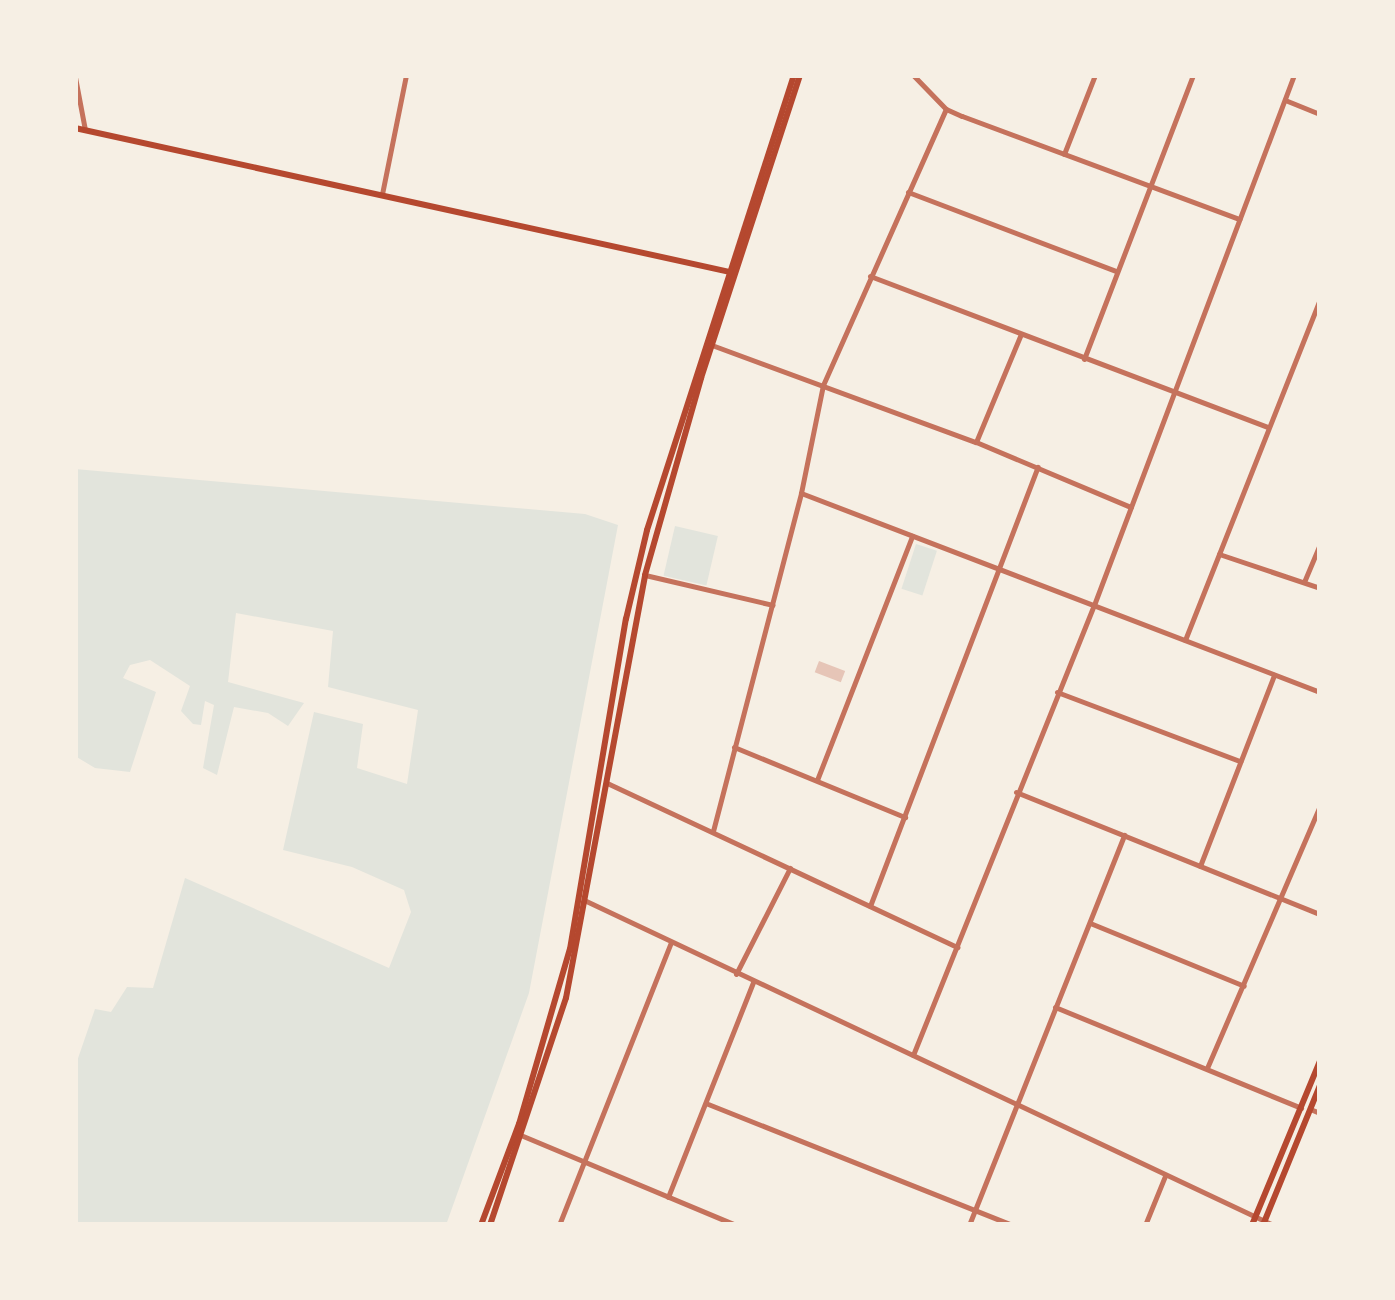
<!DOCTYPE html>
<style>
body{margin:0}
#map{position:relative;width:1395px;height:1300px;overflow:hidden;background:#f6efe4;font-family:"Public Sans",sans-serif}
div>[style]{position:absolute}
.green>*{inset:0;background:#e2e4dc;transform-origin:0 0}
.building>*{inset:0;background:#e6c5b7;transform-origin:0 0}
.minor>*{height:5px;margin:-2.5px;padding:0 2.5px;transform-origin:2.5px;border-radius:2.5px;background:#c5725c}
.secondary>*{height:6px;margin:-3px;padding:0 3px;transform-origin:3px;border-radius:3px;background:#b5482f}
span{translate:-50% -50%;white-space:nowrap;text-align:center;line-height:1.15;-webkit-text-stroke:9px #f6efe4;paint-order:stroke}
.frame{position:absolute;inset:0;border:78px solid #f6efe4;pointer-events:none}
</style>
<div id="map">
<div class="green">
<i style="clip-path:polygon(75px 469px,585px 514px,618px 525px,529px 993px,446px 1225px,75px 1225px,75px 1067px,95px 1009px,111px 1012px,127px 987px,153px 988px,185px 878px,389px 968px,411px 912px,404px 890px,352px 867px,283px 850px,314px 712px,363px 724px,357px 768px,407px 784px,418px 710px,328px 687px,333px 631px,236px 613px,228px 682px,304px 703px,288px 726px,268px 713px,234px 707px,217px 775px,203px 768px,214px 705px,205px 701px,201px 725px,193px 724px,181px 711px,190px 686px,150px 660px,130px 665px,123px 678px,156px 692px,130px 772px,95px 768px,75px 756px)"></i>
<i style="left:675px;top:526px;width:44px;height:51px;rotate:13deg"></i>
<i style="left:916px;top:544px;width:22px;height:47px;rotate:18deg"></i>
</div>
<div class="building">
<i style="left:819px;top:661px;width:28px;height:12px;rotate:21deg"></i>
</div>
<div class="minor">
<i style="left:913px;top:75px;width:47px;rotate:45.9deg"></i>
<i style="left:946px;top:109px;width:17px;rotate:24deg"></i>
<i style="left:962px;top:116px;width:296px;rotate:20.4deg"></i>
<i style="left:75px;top:77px;width:54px;rotate:79.3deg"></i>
<i style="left:1285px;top:100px;width:38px;rotate:22deg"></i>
<i style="left:1064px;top:154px;width:85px;rotate:-68.6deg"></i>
<i style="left:908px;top:192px;width:222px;rotate:20.8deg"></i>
<i style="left:382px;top:194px;width:121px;rotate:-78.6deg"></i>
<i style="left:870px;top:276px;width:425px;rotate:20.8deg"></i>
<i style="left:709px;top:344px;width:284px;rotate:20.2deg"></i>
<i style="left:976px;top:442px;width:168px;rotate:22.8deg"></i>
<i style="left:1084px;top:359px;width:304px;rotate:-69deg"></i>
<i style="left:976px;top:442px;width:117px;rotate:-67.4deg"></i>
<i style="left:801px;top:493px;width:556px;rotate:20.98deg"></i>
<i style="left:1219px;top:554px;width:107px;rotate:18.6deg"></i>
<i style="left:645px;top:575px;width:131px;rotate:13.2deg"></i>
<i style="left:1304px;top:582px;width:41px;rotate:-67.2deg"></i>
<i style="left:1185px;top:640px;width:367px;rotate:-68.4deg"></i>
<i style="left:1057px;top:692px;width:196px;rotate:20.7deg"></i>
<i style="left:734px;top:747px;width:185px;rotate:22.3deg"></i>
<i style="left:817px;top:780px;width:262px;rotate:-68.7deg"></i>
<i style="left:607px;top:783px;width:387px;rotate:25.1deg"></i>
<i style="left:1016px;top:792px;width:328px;rotate:21.9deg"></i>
<i style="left:713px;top:831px;width:349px;rotate:-75.4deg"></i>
<i style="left:801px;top:493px;width:110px;rotate:-78.5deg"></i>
<i style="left:823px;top:385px;width:302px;rotate:-66deg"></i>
<i style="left:1200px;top:866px;width:205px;rotate:-68.8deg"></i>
<i style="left:584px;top:900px;width:762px;rotate:25.25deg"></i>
<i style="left:870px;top:906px;width:470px;rotate:-69.1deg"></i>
<i style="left:1090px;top:923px;width:166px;rotate:22.2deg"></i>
<i style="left:736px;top:974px;width:119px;rotate:-63deg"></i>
<i style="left:1055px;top:1007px;width:266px;rotate:22.3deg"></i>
<i style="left:913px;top:1055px;width:485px;rotate:-68.1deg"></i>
<i style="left:1094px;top:605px;width:566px;rotate:-69.33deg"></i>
<i style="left:1207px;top:1068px;width:286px;rotate:-66.7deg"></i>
<i style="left:708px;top:1104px;width:327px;rotate:21.7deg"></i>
<i style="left:1310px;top:1109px;width:11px;rotate:22deg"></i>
<i style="left:523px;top:1136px;width:231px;rotate:22.7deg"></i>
<i style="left:668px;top:1197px;width:231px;rotate:-68.4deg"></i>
<i style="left:559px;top:1225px;width:304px;rotate:-68.4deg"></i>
<i style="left:969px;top:1225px;width:420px;rotate:-68.3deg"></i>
<i style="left:1145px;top:1225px;width:53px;rotate:-67.8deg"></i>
</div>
<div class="secondary">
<i style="left:75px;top:128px;width:671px;rotate:12.4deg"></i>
<i style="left:481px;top:1225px;width:108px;rotate:-69.4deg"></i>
<i style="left:519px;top:1124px;width:182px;rotate:-73.8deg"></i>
<i style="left:570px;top:949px;width:335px;rotate:-80.4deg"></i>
<i style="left:626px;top:619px;width:91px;rotate:-76.7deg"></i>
<i style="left:647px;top:530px;width:478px;rotate:-72.1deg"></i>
<i style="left:490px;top:1225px;width:239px;rotate:-71.5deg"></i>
<i style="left:566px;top:998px;width:430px;rotate:-79.4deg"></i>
<i style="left:645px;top:575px;width:205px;rotate:-74.1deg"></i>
<i style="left:701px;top:378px;width:319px;rotate:-71.9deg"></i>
<i style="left:1252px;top:1225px;width:178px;rotate:-67.5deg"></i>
<i style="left:1263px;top:1225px;width:151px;rotate:-67.8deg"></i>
</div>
<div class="frame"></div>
</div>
